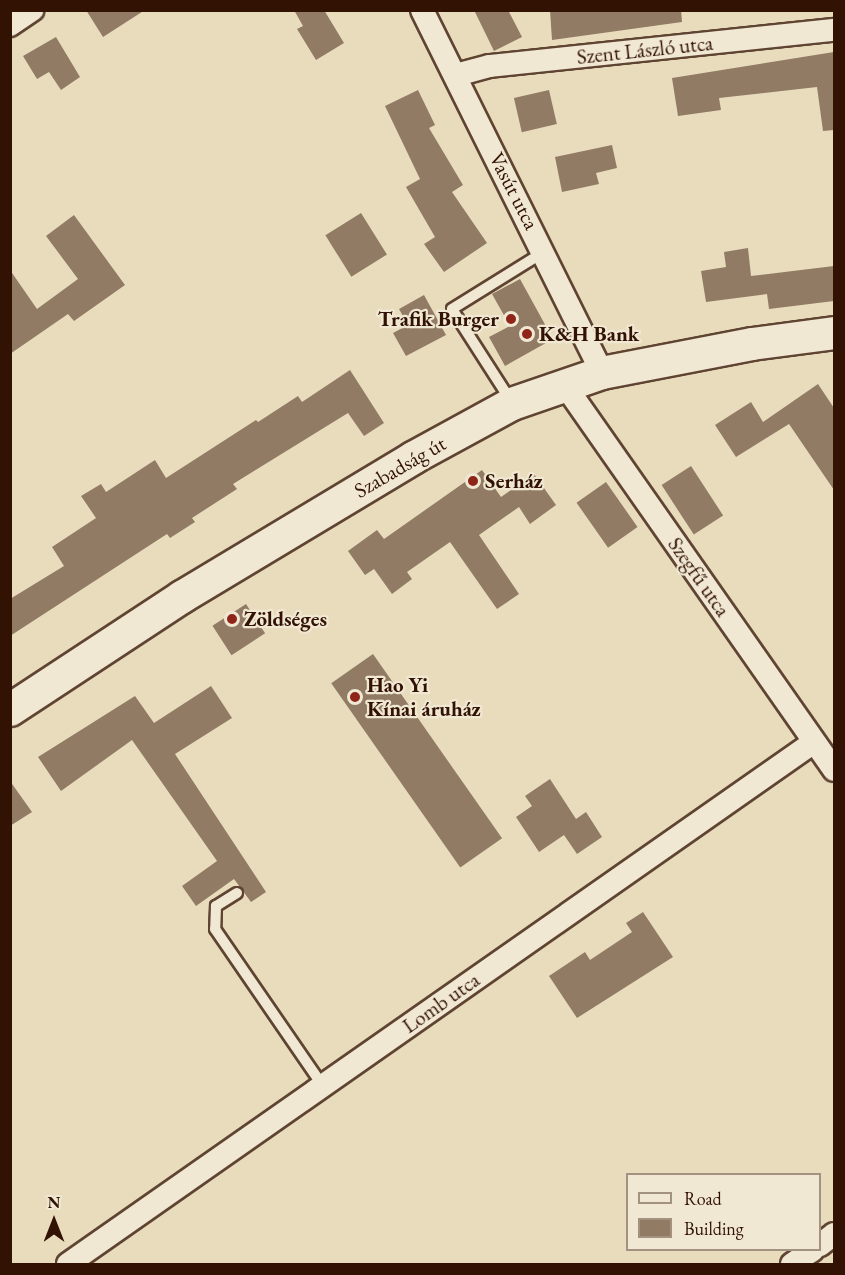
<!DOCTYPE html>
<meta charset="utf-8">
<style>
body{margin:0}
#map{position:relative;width:845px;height:1275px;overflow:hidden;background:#e9dcbd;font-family:"EB Garamond",serif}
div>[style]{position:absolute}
.building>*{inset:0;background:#917b64;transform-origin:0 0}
.roads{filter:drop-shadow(2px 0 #5f4432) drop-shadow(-2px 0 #5f4432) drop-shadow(0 2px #5f4432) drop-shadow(0 -2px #5f4432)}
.lane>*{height:10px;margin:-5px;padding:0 5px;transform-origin:5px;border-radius:5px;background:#f1e8d4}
.street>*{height:22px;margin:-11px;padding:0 11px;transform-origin:11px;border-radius:11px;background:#f1e8d4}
.secondary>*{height:32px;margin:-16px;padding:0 16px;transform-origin:16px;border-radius:16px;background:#f1e8d4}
.dots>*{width:16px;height:16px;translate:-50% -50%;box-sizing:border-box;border:3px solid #f1e8d4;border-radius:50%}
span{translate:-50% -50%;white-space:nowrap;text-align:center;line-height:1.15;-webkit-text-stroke:4.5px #f1e8d4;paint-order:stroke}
.street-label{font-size:21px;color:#311203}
.poi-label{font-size:21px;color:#311203;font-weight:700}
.right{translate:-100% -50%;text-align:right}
.left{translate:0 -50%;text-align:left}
.frame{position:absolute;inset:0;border:12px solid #311203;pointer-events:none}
.legend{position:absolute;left:626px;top:1173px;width:195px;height:78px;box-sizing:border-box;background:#f1e8d4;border:2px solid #a49280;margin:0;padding:8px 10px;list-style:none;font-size:18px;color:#311203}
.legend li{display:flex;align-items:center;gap:12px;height:30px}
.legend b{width:30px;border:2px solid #a49280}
.north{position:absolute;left:24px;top:1191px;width:60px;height:60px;-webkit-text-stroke:4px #f1e8d4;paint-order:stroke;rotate:0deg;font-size:16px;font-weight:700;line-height:24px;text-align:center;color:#311203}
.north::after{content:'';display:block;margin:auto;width:21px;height:27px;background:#311203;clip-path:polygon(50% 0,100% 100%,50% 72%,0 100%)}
</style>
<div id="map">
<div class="building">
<i style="clip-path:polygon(86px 10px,145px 10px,103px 37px)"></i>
<i style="clip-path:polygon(294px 10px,324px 10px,344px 43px,316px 60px,297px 29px,303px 26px)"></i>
<i style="clip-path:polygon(474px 10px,508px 10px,522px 37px,494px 51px)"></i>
<i style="clip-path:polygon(550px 10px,681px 10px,682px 22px,552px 40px)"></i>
<i style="clip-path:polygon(56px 37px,80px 77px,61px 90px,49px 72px,37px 79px,23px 56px)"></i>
<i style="clip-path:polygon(834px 52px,834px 130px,823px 131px,817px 87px,719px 98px,721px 110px,678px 116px,672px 78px)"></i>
<i style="clip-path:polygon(418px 90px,435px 125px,429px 128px,463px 185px,452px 192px,487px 243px,444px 272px,424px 244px,435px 237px,406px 187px,420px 179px,385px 106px)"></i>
<i style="left:549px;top:90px;width:35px;height:36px;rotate:77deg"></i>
<i style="clip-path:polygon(612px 145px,617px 168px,596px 173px,599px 184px,562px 192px,555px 157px)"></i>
<i style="left:361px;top:213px;width:49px;height:42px;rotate:58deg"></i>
<i style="clip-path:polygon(74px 215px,125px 285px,74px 321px,68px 314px,10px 354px,10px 270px,37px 309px,78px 279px,46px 236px)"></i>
<i style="clip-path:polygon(748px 248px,751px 276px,834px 266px,834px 301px,769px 309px,767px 294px,706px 302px,701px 271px,726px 267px,724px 252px)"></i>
<i style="clip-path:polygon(520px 279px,553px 339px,505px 366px,489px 337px,510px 326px,492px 294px)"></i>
<i style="clip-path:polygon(424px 295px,446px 335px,406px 356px,393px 333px,408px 325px,399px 309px)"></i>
<i style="clip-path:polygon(350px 370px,384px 423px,364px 436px,348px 413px,233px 484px,237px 489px,192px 518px,195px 522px,170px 538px,167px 534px,10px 636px,10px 599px,64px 566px,52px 547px,96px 518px,81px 496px,101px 484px,106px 492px,155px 460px,166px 478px,256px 420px,258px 422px,298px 396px,302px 402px)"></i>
<i style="clip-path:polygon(818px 384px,834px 408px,834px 490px,789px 424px,736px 457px,715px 425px,751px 402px,763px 422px)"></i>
<i style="left:691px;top:466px;width:59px;height:35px;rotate:57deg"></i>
<i style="clip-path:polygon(482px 470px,501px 497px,534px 474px,556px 505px,530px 524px,519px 507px,479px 535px,519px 594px,497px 609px,450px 542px,407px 572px,412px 579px,392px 594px,374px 569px,365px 575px,348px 551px,377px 530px,384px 539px)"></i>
<i style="left:606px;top:482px;width:55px;height:36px;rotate:55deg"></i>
<i style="left:246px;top:604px;width:35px;height:40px;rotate:57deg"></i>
<i style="left:373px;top:654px;width:225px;height:51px;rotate:55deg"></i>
<i style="clip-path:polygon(211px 686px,232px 718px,175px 754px,266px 892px,251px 902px,234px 879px,196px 906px,182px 886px,217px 861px,132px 740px,61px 791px,38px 757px,135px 696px,154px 723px)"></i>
<i style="clip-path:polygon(550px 779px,576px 819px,586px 812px,602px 837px,577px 854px,564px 835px,539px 852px,516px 817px,532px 806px,525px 796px)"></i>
<i style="clip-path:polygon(10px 781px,32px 812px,10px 826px)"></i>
<i style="clip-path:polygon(643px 912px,673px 957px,577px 1018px,549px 976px,585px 952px,590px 960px,632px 932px,626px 923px)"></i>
</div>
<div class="roads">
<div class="lane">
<i style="left:511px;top:401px;width:109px;rotate:-122.7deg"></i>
<i style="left:452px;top:309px;width:108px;rotate:-31.8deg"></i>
<i style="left:237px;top:893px;width:25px;rotate:148deg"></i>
<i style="left:216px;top:906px;width:23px;rotate:92deg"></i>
<i style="left:215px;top:929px;width:191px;rotate:55.5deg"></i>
</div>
<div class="street">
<i style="left:422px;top:10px;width:405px;rotate:63.6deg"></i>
<i style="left:10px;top:25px;width:27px;rotate:-34deg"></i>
<i style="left:456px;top:75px;width:35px;rotate:-15deg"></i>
<i style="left:490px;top:66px;width:346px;rotate:-6deg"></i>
<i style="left:564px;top:384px;width:471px;rotate:55deg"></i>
<i style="left:820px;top:1245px;width:18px;rotate:-38deg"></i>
<i style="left:68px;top:1264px;width:910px;rotate:-34.98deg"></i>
<i style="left:792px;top:1264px;width:25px;rotate:-34deg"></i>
</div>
<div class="secondary">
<i style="left:10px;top:710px;width:206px;rotate:-33.3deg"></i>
<i style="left:182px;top:597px;width:270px;rotate:-31deg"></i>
<i style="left:413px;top:458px;width:113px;rotate:-28.6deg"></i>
<i style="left:512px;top:404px;width:95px;rotate:-19deg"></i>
<i style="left:602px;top:373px;width:153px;rotate:-10.9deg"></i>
<i style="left:752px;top:344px;width:83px;rotate:-7.6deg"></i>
</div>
</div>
<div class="dots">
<i style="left:511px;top:319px;background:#8f2418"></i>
<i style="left:527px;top:334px;background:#8f2418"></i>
<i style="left:473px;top:481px;background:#8f2418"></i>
<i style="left:232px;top:619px;background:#8f2418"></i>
<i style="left:355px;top:697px;background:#8f2418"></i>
</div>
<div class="street-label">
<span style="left:645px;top:50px;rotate:-6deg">Szent László utca</span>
<span style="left:514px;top:191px;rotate:63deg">Vasút utca</span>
<span style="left:400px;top:467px;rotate:-30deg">Szabadság út</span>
<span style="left:699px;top:577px;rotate:55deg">Szegfű utca</span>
<span style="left:441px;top:1003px;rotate:-35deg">Lomb utca</span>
</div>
<div class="poi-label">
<span class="right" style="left:499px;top:319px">Trafik Burger</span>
<span class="left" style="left:539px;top:334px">K&amp;H Bank</span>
<span class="left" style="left:485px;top:481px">Serház</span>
<span class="left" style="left:244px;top:619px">Zöldséges</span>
<span class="left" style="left:367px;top:697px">Hao Yi<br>Kínai áruház</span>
</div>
<div class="frame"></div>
<ul class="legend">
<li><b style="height:8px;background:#f1e8d4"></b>Road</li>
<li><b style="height:16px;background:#917b64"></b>Building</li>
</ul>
<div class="north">N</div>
</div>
